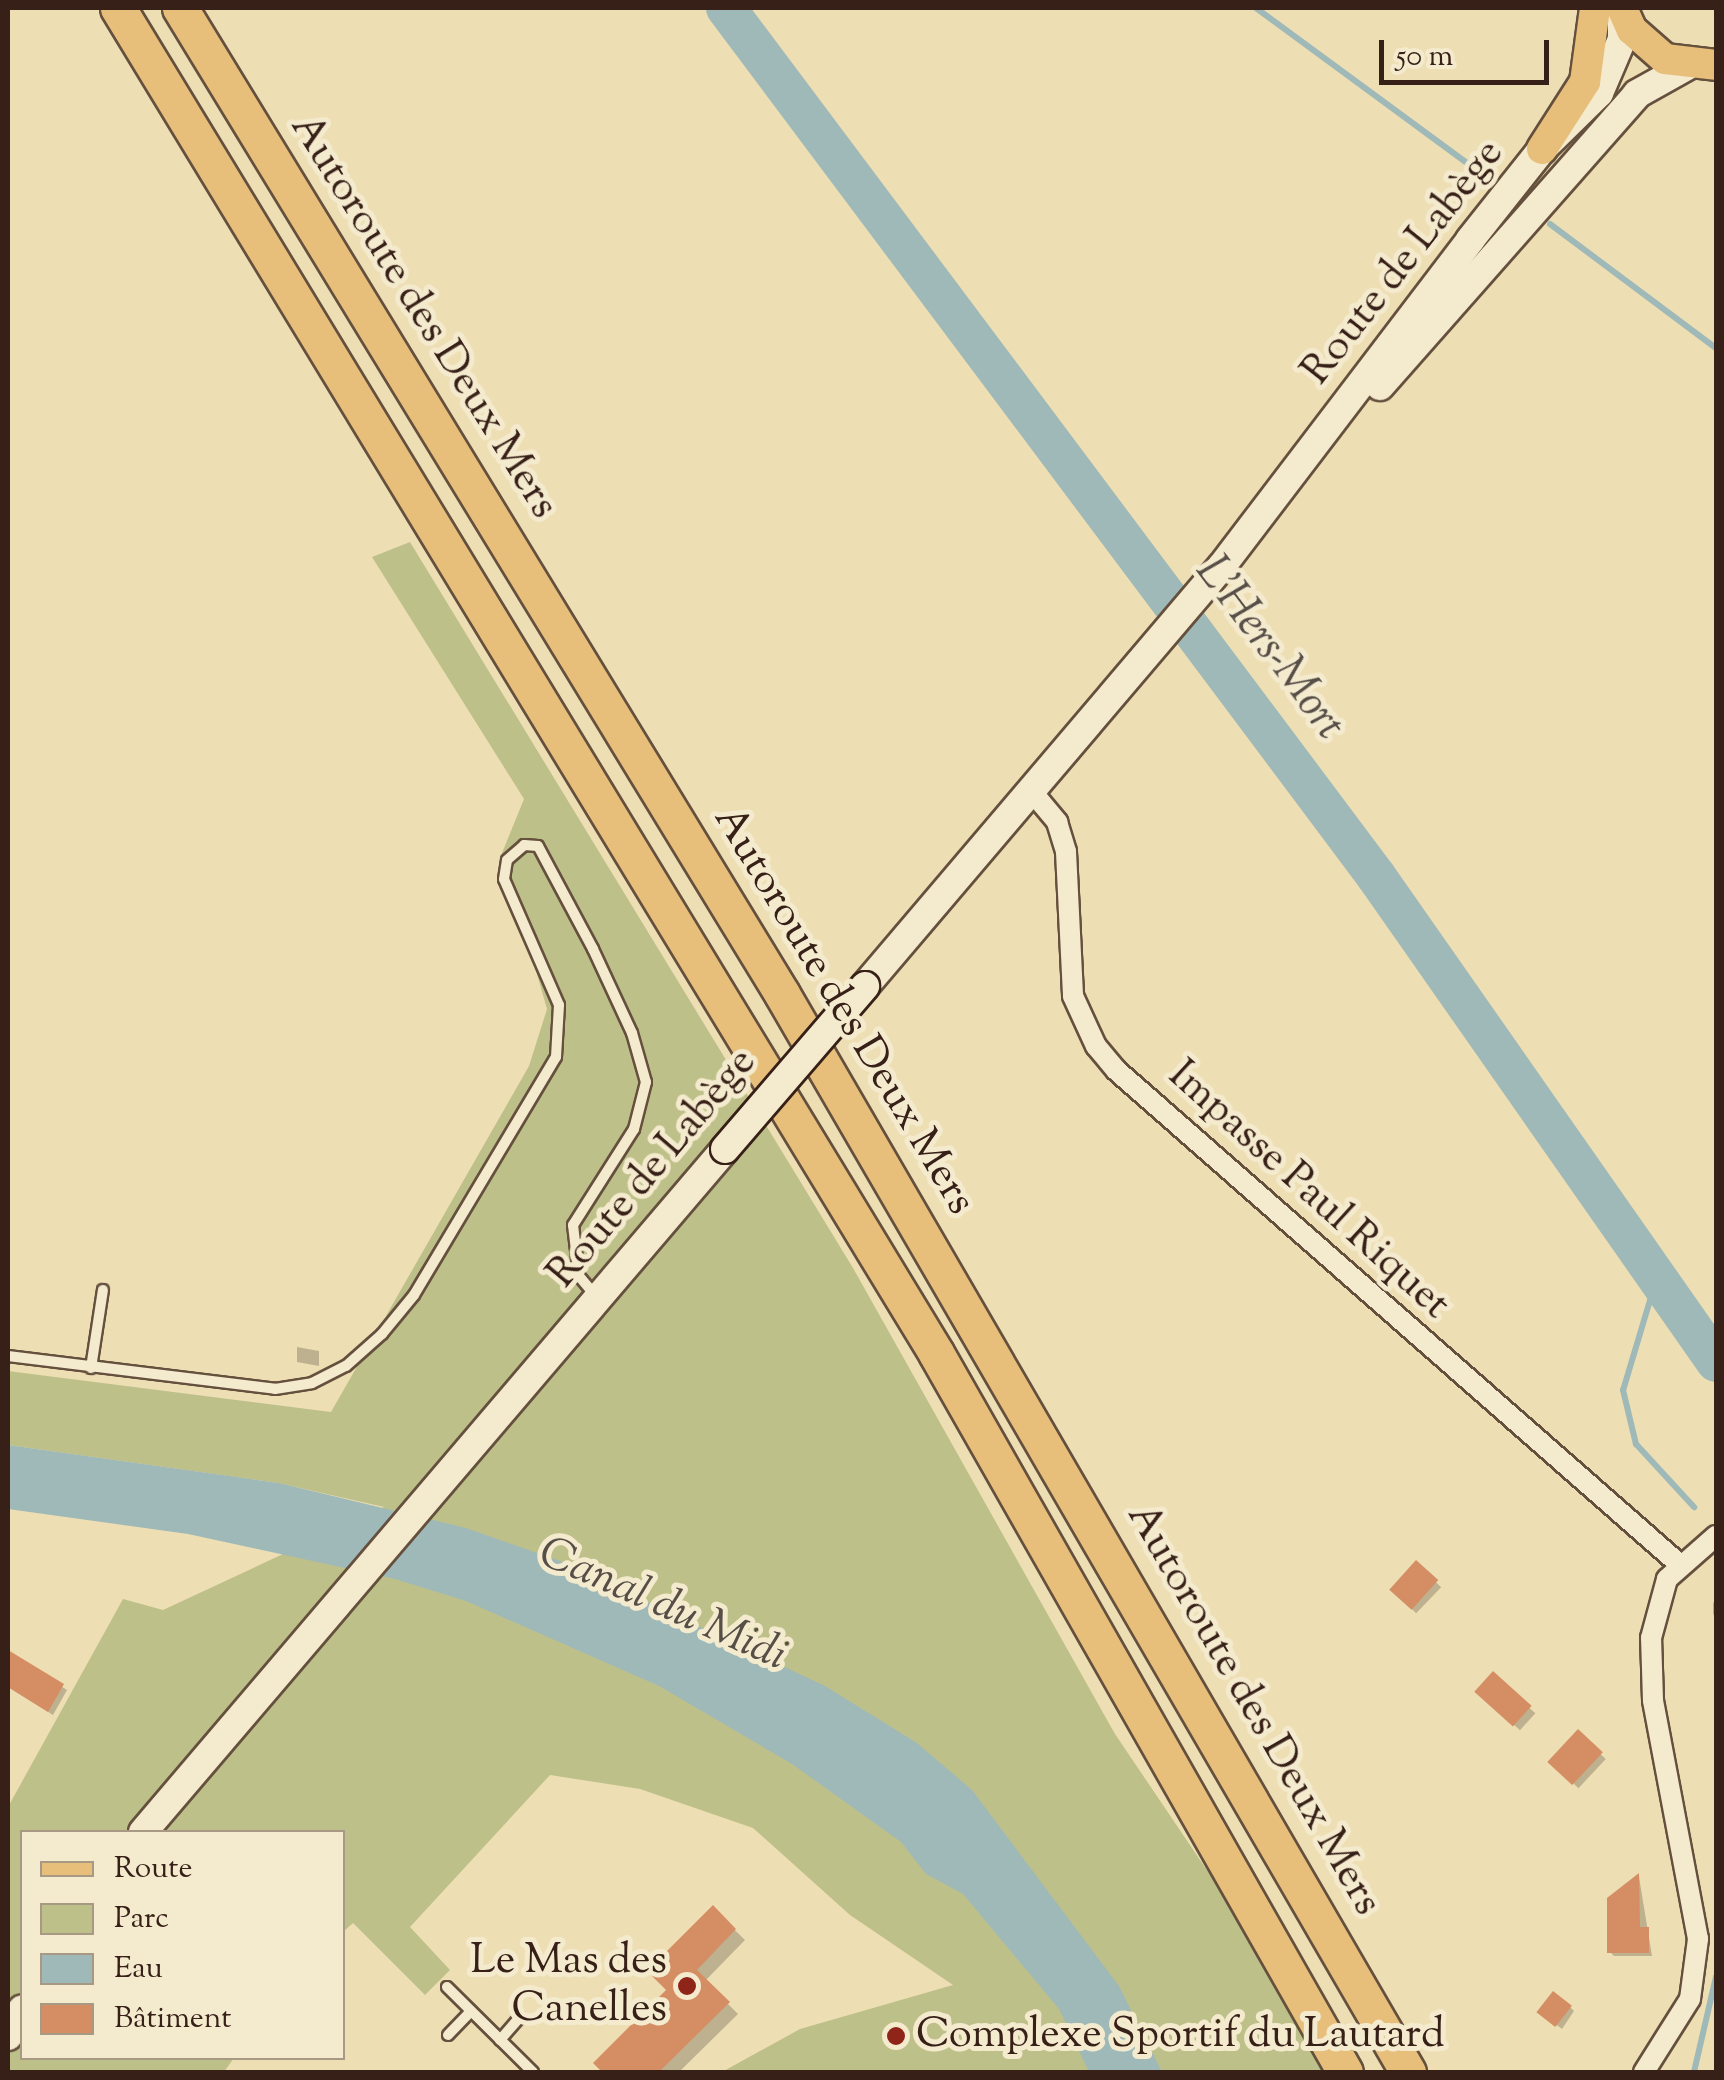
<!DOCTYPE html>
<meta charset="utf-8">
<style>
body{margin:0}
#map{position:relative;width:1724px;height:2080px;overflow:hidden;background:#eedeb3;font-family:"Sorts Mill Goudy",serif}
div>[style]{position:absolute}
.green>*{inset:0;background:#bec089}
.water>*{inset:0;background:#9fb9b8}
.shadow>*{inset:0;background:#0003;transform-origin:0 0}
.stream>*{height:6px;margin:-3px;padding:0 3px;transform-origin:3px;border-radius:3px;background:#9fb9b8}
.river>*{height:40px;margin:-20px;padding:0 20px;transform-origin:20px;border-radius:20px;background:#9fb9b8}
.building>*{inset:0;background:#d58e64;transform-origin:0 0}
.roads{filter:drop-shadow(2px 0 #65503e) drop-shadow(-2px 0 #65503e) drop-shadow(0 2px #65503e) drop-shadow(0 -2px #65503e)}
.lane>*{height:10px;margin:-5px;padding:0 5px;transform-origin:5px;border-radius:5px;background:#f4eace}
.street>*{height:20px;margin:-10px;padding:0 10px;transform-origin:10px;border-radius:10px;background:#f4eace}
.secondary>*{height:28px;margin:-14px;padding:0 14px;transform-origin:14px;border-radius:14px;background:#f4eace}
.primary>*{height:30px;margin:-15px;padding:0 15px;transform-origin:15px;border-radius:15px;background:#e7bf7a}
.highway>*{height:35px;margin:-17.5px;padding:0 17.5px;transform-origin:17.5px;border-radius:17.5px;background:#e7bf7a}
.bridges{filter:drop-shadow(2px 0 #372017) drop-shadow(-2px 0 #372017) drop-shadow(0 2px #372017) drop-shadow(0 -2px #372017)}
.secondary-bridge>*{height:28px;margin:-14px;padding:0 14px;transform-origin:14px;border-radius:14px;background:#f4eace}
.dots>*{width:28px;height:28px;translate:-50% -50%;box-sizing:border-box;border:5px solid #f4eace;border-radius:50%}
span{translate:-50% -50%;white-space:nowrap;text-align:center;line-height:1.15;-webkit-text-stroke:10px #f4eace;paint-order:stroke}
.street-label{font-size:42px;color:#372017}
.poi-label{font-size:42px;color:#372017}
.right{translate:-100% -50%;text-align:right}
.left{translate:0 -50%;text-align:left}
.water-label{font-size:45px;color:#564e47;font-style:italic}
.frame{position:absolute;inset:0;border:10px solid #372017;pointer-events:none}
.legend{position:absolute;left:20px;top:1830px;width:325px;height:230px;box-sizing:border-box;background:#f4eace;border:2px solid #a89985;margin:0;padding:12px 18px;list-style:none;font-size:30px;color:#372017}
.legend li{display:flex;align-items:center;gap:20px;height:50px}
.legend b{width:50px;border:2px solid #a89985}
.scale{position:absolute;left:1379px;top:40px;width:170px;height:45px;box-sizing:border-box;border:5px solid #372017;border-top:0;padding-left:12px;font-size:30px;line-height:35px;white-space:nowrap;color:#372017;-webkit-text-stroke:8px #f4eace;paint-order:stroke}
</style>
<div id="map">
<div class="green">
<i style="clip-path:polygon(410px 542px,853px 1268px,1115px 1734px,1273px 1968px,1325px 2072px,722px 2072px,800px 2029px,953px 1985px,850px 1915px,753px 1828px,640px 1789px,550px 1775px,410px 1927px,450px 1970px,425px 1995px,353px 1923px,343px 1932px,342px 1832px,22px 1832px,22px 2058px,234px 2058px,224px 2072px,8px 2072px,8px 1807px,123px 1599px,163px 1610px,384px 1507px,278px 1483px,8px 1445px,8px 1371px,331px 1412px,529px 1066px,547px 1009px,502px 853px,524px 799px,372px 557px)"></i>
</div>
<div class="water">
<i style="clip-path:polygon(8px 1445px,279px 1483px,466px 1528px,560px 1561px,825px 1686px,917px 1743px,972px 1790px,1119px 1986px,1162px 2072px,1089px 2072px,1059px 2009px,963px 1894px,926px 1874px,901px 1842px,792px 1764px,659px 1686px,466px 1601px,395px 1579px,188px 1534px,8px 1509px)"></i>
</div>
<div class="shadow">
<i style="clip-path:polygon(297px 1347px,319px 1351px,319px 1366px,297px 1362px)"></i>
<i style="left:1416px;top:1563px;width:35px;height:36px;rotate:44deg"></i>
<i style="clip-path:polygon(11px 1655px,67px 1690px,53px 1715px,8px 1687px)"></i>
<i style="left:1493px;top:1675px;width:57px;height:23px;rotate:42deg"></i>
<i style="left:1578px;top:1733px;width:38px;height:40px;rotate:43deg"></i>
<i style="clip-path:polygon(1639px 1877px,1652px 1956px,1614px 1956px,1610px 1952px)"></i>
<i style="clip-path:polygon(713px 1909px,745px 1940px,705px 1981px,738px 2014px,679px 2072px,606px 2072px,596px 2063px,669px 1991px)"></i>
<i style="clip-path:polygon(1570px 2007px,1574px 2011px,1562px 2029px,1545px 2016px)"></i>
</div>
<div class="stream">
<i style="left:1256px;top:8px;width:285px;rotate:36.3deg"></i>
<i style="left:1550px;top:224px;width:207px;rotate:36.8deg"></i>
<i style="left:1657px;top:1277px;width:118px;rotate:106.7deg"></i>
<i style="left:1623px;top:1390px;width:56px;rotate:76.5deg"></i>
<i style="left:1636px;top:1444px;width:86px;rotate:47.4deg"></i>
<i style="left:1716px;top:1604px;width:9px;rotate:90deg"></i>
<i style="left:1694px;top:2072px;width:98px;rotate:-77deg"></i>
</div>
<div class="river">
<i style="left:726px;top:8px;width:1084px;rotate:53.17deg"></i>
<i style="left:1376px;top:876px;width:593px;rotate:55.02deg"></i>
</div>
<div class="building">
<i style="left:1416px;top:1560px;width:30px;height:40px;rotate:42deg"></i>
<i style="clip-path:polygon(8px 1650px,64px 1684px,48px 1712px,8px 1687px)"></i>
<i style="left:1493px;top:1671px;width:52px;height:28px;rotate:42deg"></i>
<i style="left:1578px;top:1729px;width:34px;height:45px;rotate:43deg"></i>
<i style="clip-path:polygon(1639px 1873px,1640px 1927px,1649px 1927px,1649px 1953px,1607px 1953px,1607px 1898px)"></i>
<i style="clip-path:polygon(713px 1905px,736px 1929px,697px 1970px,730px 2002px,659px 2072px,602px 2072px,593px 2063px,666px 1990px,647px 1971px)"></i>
<i style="left:1553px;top:1991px;width:24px;height:27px;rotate:38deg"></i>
</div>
<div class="roads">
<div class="lane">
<i style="left:8px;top:1356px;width:269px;rotate:7deg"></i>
<i style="left:275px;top:1389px;width:37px;rotate:-9deg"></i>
<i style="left:312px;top:1383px;width:38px;rotate:-27deg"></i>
<i style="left:346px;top:1366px;width:48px;rotate:-41.6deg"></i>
<i style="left:382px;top:1334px;width:50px;rotate:-50.6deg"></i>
<i style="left:414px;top:1295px;width:277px;rotate:-59.2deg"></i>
<i style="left:556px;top:1057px;width:52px;rotate:-86.7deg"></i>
<i style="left:559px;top:1005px;width:137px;rotate:-113.6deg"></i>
<i style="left:504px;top:879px;width:19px;rotate:-81deg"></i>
<i style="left:507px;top:860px;width:23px;rotate:-41deg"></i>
<i style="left:524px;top:845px;width:14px;rotate:4deg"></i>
<i style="left:538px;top:846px;width:117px;rotate:61.9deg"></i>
<i style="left:593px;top:949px;width:93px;rotate:65.1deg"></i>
<i style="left:632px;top:1033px;width:51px;rotate:74.1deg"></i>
<i style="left:646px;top:1082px;width:49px;rotate:104.3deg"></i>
<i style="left:634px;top:1129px;width:114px;rotate:122.4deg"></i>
<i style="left:573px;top:1225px;width:51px;rotate:83.3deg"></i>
<i style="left:579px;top:1276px;width:26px;rotate:50deg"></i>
<i style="left:91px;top:1368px;width:79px;rotate:-81.3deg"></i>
<i style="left:447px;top:1987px;width:121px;rotate:44.7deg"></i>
<i style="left:448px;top:2035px;width:33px;rotate:-46deg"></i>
<i style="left:500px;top:2040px;width:30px;rotate:-49deg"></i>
</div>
<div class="street">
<i style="left:1033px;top:793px;width:38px;rotate:50deg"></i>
<i style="left:1057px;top:822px;width:31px;rotate:73deg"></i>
<i style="left:1066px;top:852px;width:144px;rotate:87.2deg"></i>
<i style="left:1073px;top:996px;width:55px;rotate:65.3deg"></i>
<i style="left:1096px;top:1046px;width:31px;rotate:50deg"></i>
<i style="left:1116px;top:1070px;width:748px;rotate:41.26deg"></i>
<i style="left:1644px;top:2072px;width:86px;rotate:-57.8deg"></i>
<i style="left:1690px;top:1999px;width:61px;rotate:-82.4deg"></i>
<i style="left:1698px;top:1939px;width:243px;rotate:-100.7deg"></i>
<i style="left:1653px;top:1700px;width:62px;rotate:-91.8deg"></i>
<i style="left:1651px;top:1638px;width:61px;rotate:-74.8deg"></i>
<i style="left:1667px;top:1579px;width:65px;rotate:-41.3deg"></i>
</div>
<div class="secondary">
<i style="left:1380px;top:386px;width:389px;rotate:-48.6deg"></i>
<i style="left:1637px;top:94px;width:57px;rotate:-29.2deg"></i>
<i style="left:865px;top:986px;width:551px;rotate:-49.64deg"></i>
<i style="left:1222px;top:566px;width:410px;rotate:-52.7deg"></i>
<i style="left:1470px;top:240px;width:116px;rotate:-51.6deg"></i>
<i style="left:1542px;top:149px;width:80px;rotate:-44.5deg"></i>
<i style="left:1599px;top:93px;width:59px;rotate:-66.9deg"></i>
<i style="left:1622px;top:39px;width:29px;rotate:-90deg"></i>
<i style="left:143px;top:1832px;width:897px;rotate:-49.56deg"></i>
<i style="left:8px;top:2036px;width:30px;rotate:-62deg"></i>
</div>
<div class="primary">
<i style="left:1622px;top:8px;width:24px;rotate:66deg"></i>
<i style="left:1632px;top:30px;width:44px;rotate:41.3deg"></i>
<i style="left:1665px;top:59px;width:51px;rotate:6.7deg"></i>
<i style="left:1542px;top:149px;width:80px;rotate:-57.3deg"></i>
<i style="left:1585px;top:82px;width:75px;rotate:-82.3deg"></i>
</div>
<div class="highway">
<i style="left:118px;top:8px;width:1574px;rotate:58.69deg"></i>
<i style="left:936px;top:1353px;width:827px;rotate:60.37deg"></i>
<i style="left:180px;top:8px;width:1155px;rotate:58.59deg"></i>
<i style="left:782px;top:994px;width:1247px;rotate:59.86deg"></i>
</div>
</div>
<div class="bridges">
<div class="secondary-bridge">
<i style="left:725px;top:1149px;width:215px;rotate:-49.3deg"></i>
</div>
</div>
<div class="dots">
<i style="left:687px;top:1986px;background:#8f2418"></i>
<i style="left:896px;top:2036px;background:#8f2418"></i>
</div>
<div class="street-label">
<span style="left:1404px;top:263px;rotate:-52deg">Route de Labège</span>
<span style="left:423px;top:317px;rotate:58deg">Autoroute des Deux Mers</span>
<span style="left:843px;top:1011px;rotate:59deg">Autoroute des Deux Mers</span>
<span style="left:653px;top:1169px;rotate:-50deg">Route de Labège</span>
<span style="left:1308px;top:1191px;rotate:42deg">Impasse Paul Riquet</span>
<span style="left:1253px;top:1710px;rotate:60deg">Autoroute des Deux Mers</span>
</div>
<div class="poi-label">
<span class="right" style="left:667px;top:1986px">Le Mas des<br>Canelles</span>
<span class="left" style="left:916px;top:2036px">Complexe Sportif du Lautard</span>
</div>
<div class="water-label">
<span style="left:1269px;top:649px;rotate:53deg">L'Hers-Mort</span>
<span style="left:662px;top:1606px;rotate:24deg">Canal du Midi</span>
</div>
<div class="frame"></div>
<ul class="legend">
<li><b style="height:12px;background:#e7bf7a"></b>Route</li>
<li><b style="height:28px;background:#bec089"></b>Parc</li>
<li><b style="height:28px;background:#9fb9b8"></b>Eau</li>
<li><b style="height:28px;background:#d58e64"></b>Bâtiment</li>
</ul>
<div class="scale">50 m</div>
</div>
